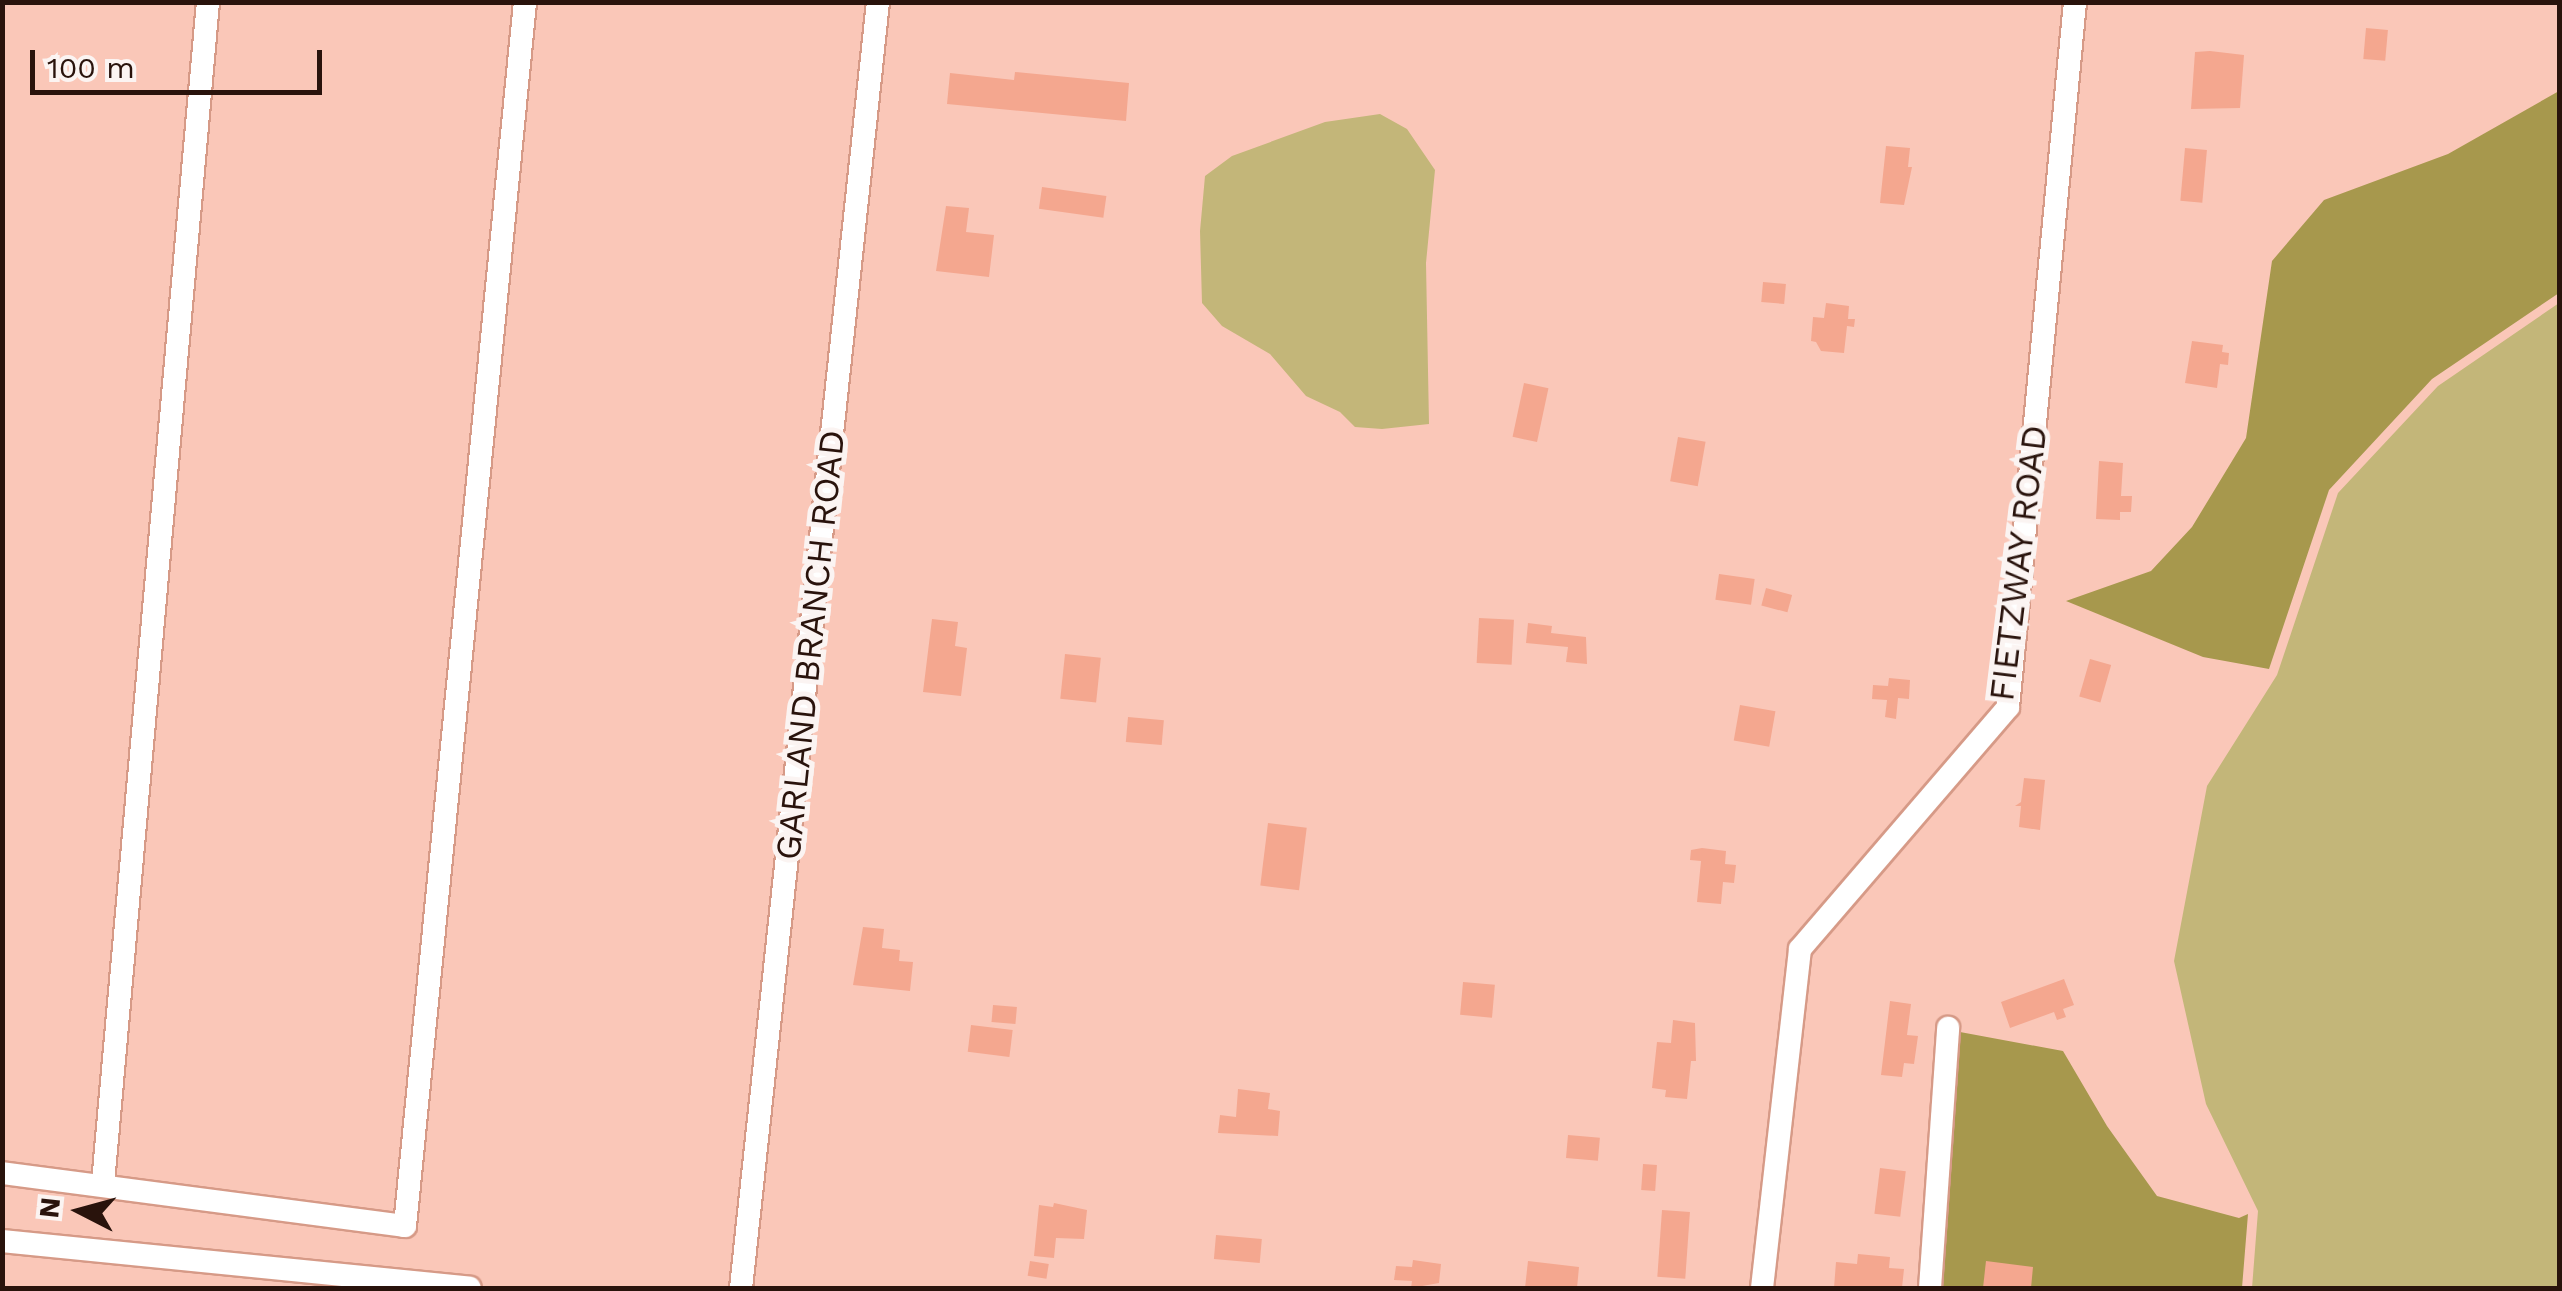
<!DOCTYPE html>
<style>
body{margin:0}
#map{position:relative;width:2562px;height:1291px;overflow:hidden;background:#fac7b8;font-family:"Work Sans",sans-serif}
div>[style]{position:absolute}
.green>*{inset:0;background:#c3b679}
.forest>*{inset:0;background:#a7984d}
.building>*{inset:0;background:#f4a78f;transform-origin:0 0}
.roads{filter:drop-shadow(2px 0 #d69a87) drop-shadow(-2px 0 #d69a87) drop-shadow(0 2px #d69a87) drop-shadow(0 -2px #d69a87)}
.minor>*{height:22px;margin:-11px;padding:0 11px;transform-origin:11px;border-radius:11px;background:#fff}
span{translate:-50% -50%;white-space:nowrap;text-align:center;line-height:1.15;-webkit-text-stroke:10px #fbf4f2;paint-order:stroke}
.street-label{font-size:35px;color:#29130c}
.frame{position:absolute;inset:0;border:5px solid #29130c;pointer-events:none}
.north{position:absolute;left:30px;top:1161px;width:100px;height:100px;-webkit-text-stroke:8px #fbf4f2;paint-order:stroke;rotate:276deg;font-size:28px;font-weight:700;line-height:40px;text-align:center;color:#29130c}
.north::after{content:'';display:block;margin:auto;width:35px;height:45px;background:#29130c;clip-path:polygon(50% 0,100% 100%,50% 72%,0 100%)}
.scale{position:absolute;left:30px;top:50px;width:292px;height:45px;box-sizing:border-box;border:5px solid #29130c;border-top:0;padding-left:12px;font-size:30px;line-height:35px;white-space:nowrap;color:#29130c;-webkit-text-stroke:8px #fbf4f2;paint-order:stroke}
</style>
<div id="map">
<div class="green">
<i style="clip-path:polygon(1380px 114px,1407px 129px,1435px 170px,1426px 263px,1429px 424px,1382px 429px,1355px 427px,1340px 412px,1306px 396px,1270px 354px,1222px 326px,1202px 303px,1200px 231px,1205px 176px,1232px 156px,1325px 122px)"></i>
<i style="clip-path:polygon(2559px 303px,2559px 1288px,2252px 1288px,2258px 1211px,2206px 1104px,2174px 961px,2207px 786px,2277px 675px,2338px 493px,2438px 386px)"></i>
</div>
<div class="forest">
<i style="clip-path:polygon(2559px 91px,2559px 293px,2432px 379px,2329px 490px,2269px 669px,2203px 657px,2066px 601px,2151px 571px,2192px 527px,2246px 438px,2272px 261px,2324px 200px,2448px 154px)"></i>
<i style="clip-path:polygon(1960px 1032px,2063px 1051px,2107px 1126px,2157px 1196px,2239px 1218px,2248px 1214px,2242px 1288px,1941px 1288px)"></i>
</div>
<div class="building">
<i style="left:2366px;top:28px;width:22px;height:31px;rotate:5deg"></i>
<i style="clip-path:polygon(2210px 51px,2244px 55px,2240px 108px,2191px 109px,2195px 52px)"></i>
<i style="clip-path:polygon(1015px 72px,1129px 83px,1126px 121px,947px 104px,950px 73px,1014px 80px)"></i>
<i style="clip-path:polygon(1886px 146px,1910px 148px,1908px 167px,1912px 167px,1904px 205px,1880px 203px)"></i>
<i style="left:2185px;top:148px;width:22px;height:53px;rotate:5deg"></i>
<i style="left:1042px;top:187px;width:65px;height:22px;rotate:8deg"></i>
<i style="clip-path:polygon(946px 206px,969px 208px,966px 232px,994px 235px,989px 277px,936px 271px)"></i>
<i style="left:1763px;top:282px;width:23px;height:20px;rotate:5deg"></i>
<i style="clip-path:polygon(1826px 303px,1849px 306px,1848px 319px,1855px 319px,1854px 327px,1847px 326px,1844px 353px,1821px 351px,1816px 342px,1811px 341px,1813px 317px,1824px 318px)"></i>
<i style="clip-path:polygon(2192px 341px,2223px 345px,2222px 352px,2229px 353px,2228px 365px,2220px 364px,2217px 388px,2185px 383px)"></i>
<i style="left:1524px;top:383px;width:25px;height:55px;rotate:12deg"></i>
<i style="left:1678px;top:437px;width:28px;height:45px;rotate:10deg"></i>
<i style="clip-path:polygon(2099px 461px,2123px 463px,2121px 496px,2132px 496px,2131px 512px,2120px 512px,2120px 520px,2096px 519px)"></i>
<i style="left:1719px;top:574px;width:36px;height:26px;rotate:8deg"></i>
<i style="left:1766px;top:588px;width:27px;height:18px;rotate:15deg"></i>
<i style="left:1479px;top:618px;width:35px;height:45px;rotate:3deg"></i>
<i style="clip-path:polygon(932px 619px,958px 622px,955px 646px,967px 648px,961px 696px,923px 692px)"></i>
<i style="clip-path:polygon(1528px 623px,1552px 626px,1551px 633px,1586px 637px,1587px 664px,1566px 662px,1568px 647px,1526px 643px)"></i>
<i style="left:1065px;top:654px;width:36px;height:45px;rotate:6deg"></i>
<i style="left:2090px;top:659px;width:22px;height:39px;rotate:16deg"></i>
<i style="clip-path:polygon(1889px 678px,1910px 680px,1909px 699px,1898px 698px,1896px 719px,1885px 717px,1887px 700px,1872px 699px,1873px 685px,1888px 686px)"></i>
<i style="left:1740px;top:705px;width:36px;height:36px;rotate:10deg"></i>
<i style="left:1128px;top:717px;width:36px;height:25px;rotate:5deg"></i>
<i style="clip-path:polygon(2024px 778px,2045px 780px,2040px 830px,2019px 827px,2021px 806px,2015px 806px,2021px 802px)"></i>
<i style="left:1268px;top:823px;width:39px;height:63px;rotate:7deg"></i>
<i style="clip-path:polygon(1702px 848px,1726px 851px,1725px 864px,1736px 865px,1734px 883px,1723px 882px,1721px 904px,1697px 902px,1701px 861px,1690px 860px,1691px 850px)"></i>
<i style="clip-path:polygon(863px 927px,884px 929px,882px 948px,900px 950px,899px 961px,913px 962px,910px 991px,853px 985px)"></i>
<i style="clip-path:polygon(2064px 979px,2074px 1005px,2063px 1009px,2066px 1017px,2057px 1020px,2054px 1012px,2010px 1028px,2001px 1002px)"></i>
<i style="left:1463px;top:982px;width:32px;height:33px;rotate:5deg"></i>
<i style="clip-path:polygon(1890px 1001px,1911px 1004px,1907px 1035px,1918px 1036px,1914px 1064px,1904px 1063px,1902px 1077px,1881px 1075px)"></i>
<i style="left:993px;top:1005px;width:24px;height:17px;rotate:5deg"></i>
<i style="clip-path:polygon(1673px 1020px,1695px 1023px,1696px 1061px,1691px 1061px,1687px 1099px,1665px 1097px,1666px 1090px,1652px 1088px,1657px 1042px,1671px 1043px)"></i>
<i style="left:971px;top:1025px;width:42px;height:27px;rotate:7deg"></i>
<i style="clip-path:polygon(1238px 1089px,1270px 1093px,1268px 1109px,1280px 1111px,1278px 1136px,1218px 1133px,1220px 1115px,1236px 1117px)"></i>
<i style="left:1568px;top:1135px;width:32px;height:23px;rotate:5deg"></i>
<i style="left:1643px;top:1164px;width:14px;height:26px;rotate:4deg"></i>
<i style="left:1880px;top:1168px;width:26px;height:46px;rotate:7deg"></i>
<i style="clip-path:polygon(1054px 1203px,1087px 1210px,1084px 1239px,1056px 1238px,1054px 1258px,1034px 1256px,1039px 1205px,1053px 1207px)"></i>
<i style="left:1662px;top:1210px;width:28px;height:67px;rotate:4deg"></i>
<i style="left:1216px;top:1235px;width:46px;height:24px;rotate:5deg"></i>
<i style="clip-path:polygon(1858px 1254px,1890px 1257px,1889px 1268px,1904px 1269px,1902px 1288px,1834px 1288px,1836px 1262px,1857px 1264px)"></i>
<i style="clip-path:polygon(1413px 1260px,1441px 1264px,1439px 1283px,1411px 1288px,1412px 1281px,1394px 1280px,1396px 1266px,1412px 1267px)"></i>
<i style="left:1030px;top:1261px;width:19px;height:15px;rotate:9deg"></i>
<i style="clip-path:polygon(1528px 1261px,1579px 1267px,1577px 1288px,1525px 1288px)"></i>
<i style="clip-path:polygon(1986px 1261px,2033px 1267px,2031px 1288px,1983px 1288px)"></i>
</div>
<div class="roads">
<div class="minor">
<i style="left:2px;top:1173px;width:406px;rotate:7.5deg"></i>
<i style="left:405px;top:1226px;width:1230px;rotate:-84.4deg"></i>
<i style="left:103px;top:1183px;width:1186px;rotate:-84.92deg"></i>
<i style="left:2px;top:1241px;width:470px;rotate:5.7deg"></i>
<i style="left:741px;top:1288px;width:1293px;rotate:-83.92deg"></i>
<i style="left:1762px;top:1288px;width:341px;rotate:-83.6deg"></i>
<i style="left:1800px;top:949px;width:319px;rotate:-49.3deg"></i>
<i style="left:2008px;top:707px;width:708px;rotate:-84.57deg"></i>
<i style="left:1930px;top:1288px;width:261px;rotate:-86deg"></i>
</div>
</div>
<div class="street-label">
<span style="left:2018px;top:563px;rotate:-83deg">FIETZWAY ROAD</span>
<span style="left:810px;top:645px;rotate:-84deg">GARLAND BRANCH ROAD</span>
</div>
<div class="frame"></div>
<div class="north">N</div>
<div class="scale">100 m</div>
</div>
